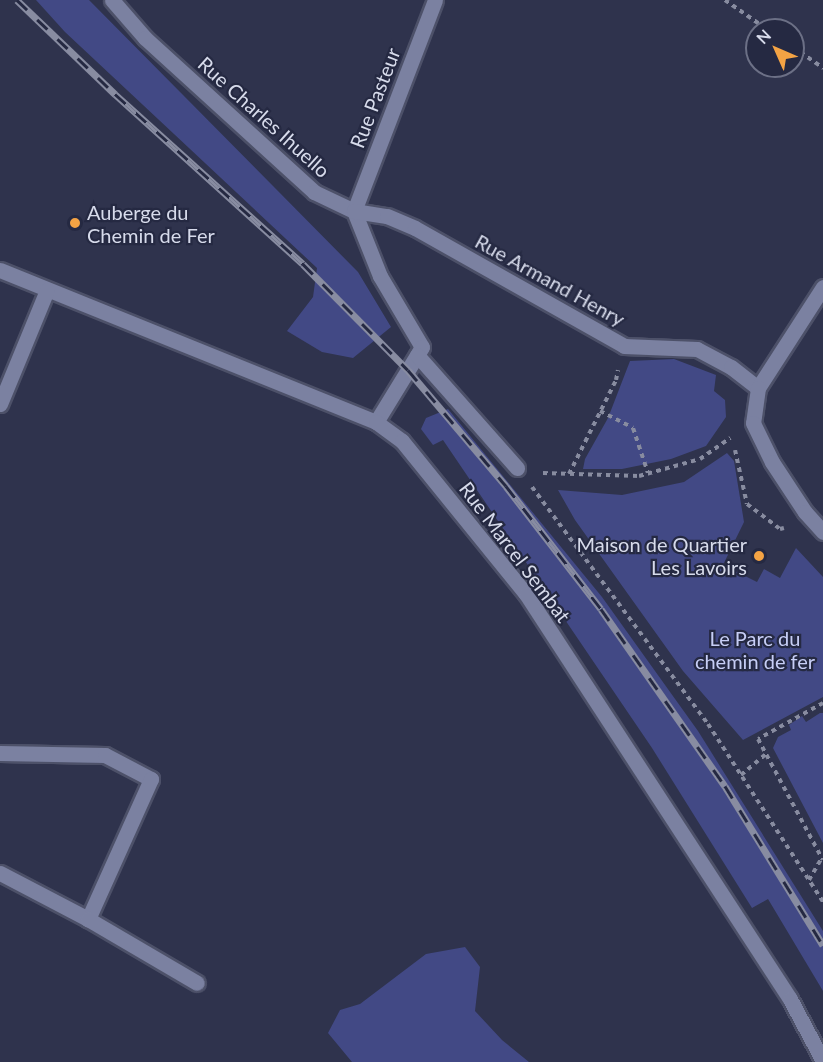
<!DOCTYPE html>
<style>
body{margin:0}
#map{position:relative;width:823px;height:1062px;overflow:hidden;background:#2f334d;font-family:Lato,sans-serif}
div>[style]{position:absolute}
.green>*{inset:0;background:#424985}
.path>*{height:4px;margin-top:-2px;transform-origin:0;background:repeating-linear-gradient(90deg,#888ca0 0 4.5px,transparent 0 9px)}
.roads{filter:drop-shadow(2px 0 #4d5169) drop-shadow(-2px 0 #4d5169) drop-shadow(0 2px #4d5169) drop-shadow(0 -2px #4d5169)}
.minor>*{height:15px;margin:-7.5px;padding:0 7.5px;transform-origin:7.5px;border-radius:7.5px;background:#7b81a1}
.rail>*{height:7px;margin-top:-3.5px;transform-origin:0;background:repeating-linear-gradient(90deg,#252942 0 14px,#888ca1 0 28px);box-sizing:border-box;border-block:2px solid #888ca1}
.dots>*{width:16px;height:16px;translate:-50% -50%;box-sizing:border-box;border:3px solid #252942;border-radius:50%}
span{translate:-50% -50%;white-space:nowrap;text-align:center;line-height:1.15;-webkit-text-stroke:4.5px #252942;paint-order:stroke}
.street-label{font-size:20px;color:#d7dbeb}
.poi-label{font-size:20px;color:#d7dbeb}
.left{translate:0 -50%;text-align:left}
.right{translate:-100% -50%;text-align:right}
.park-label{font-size:20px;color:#c7cef6}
.north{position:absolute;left:745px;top:18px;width:60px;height:60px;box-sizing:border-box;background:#252942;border:2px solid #6c7086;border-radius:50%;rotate:315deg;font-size:16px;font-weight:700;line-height:24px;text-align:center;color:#d7dbeb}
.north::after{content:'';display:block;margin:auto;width:21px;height:27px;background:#f4a344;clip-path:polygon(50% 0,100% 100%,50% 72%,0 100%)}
</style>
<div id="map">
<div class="green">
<i style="clip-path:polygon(36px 0,89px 0,358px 272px,391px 327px,353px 358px,322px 352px,287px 331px,313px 297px,317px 268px,65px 32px)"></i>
<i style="clip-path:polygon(674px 359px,716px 375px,714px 391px,725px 400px,726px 417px,706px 446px,671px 459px,622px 469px,583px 469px,585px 459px,608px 418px,630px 361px)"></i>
<i style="clip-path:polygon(448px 409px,602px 597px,698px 731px,823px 931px,823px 991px,768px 899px,752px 908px,652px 748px,443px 440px,433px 445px,421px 429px,426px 418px)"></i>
<i style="clip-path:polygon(727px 453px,734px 461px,744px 522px,723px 565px,757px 582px,764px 569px,780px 578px,796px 548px,823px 577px,823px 697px,743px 740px,683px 671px,575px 520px,558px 490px,622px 495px,684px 482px)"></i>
<i style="clip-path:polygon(820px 713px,823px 713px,823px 843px,773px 748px,778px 737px,791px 730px,789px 725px,802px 716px,806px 722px)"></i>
<i style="clip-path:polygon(465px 947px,480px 967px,475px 1011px,502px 1040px,529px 1062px,352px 1062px,328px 1033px,340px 1010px,360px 1004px,426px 954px)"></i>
</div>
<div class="path">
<i style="left:725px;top:0;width:52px;rotate:34.9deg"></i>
<i style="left:793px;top:47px;width:37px;rotate:35deg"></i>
<i style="left:600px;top:411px;width:37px;rotate:27deg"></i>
<i style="left:633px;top:428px;width:47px;rotate:71.6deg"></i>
<i style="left:735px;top:450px;width:55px;rotate:77.5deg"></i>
<i style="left:747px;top:504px;width:41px;rotate:37.1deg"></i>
<i style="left:780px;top:529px;width:4px;rotate:-14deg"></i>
<i style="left:543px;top:473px;width:96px;rotate:1.8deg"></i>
<i style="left:639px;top:476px;width:63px;rotate:-15.6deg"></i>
<i style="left:700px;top:459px;width:37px;rotate:-35deg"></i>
<i style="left:569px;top:474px;width:105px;rotate:-63.4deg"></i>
<i style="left:616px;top:380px;width:10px;rotate:-79deg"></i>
<i style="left:532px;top:487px;width:295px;rotate:53.4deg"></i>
<i style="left:708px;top:724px;width:212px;rotate:57.1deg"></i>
<i style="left:823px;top:703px;width:74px;rotate:151deg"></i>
<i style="left:758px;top:739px;width:137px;rotate:61.8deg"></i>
<i style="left:741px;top:775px;width:33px;rotate:-40deg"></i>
<i style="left:809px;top:880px;width:24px;rotate:-60deg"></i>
</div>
<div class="roads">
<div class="minor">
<i style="left:112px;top:0;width:50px;rotate:49deg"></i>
<i style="left:145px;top:38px;width:229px;rotate:42.3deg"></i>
<i style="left:314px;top:192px;width:44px;rotate:25.4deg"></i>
<i style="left:354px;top:211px;width:70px;rotate:68.2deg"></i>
<i style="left:380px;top:276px;width:82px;rotate:59.4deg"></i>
<i style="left:422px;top:347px;width:88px;rotate:121.5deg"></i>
<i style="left:435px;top:0;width:226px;rotate:111deg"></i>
<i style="left:354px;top:211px;width:33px;rotate:9deg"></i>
<i style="left:387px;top:216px;width:30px;rotate:23deg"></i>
<i style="left:415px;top:228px;width:240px;rotate:29.4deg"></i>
<i style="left:624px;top:346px;width:73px;rotate:2.4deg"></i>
<i style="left:697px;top:349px;width:38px;rotate:28deg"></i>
<i style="left:731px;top:367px;width:34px;rotate:38deg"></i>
<i style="left:0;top:270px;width:406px;rotate:22deg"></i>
<i style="left:376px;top:422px;width:32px;rotate:36deg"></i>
<i style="left:402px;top:441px;width:197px;rotate:51deg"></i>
<i style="left:526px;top:594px;width:483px;rotate:56.9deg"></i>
<i style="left:790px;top:999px;width:70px;rotate:62deg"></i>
<i style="left:823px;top:287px;width:120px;rotate:122.8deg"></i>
<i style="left:758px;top:388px;width:35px;rotate:98deg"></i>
<i style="left:753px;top:423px;width:43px;rotate:64deg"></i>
<i style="left:772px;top:462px;width:60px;rotate:56.6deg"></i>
<i style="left:805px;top:512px;width:27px;rotate:48deg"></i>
<i style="left:417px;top:355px;width:151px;rotate:48.5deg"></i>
<i style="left:0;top:404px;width:123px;rotate:-67.6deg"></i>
<i style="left:0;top:753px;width:105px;rotate:1.1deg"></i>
<i style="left:105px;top:755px;width:52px;rotate:27.6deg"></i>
<i style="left:151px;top:779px;width:154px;rotate:114.2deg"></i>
<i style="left:88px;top:919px;width:99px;rotate:-152.4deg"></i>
<i style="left:88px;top:919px;width:126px;rotate:30.4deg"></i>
</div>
</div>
<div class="rail">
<i style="left:17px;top:0;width:136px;rotate:43.8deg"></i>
<i style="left:115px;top:94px;width:253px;rotate:42.1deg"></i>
<i style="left:303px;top:264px;width:149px;rotate:45.3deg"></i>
<i style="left:408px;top:370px;width:152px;rotate:49.8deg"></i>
<i style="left:506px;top:486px;width:155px;rotate:52.3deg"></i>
<i style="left:601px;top:609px;width:216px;rotate:55deg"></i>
<i style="left:725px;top:786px;width:187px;rotate:58.4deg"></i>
</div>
<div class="dots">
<i style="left:75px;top:223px;background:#f4a344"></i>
<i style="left:759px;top:556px;background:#f4a344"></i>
</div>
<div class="street-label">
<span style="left:375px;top:98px;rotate:-69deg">Rue Pasteur</span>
<span style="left:264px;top:117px;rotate:42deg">Rue Charles Ihuello</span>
<span style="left:550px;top:280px;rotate:29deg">Rue Armand Henry</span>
<span style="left:515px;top:552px;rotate:53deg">Rue Marcel Sembat</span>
</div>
<div class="poi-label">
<span class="left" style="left:87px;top:224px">Auberge du<br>Chemin de Fer</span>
<span class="right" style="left:747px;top:556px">Maison de Quartier<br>Les Lavoirs</span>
</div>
<div class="park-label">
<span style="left:755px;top:650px">Le Parc du<br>chemin de fer</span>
</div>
<div class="north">N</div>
</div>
